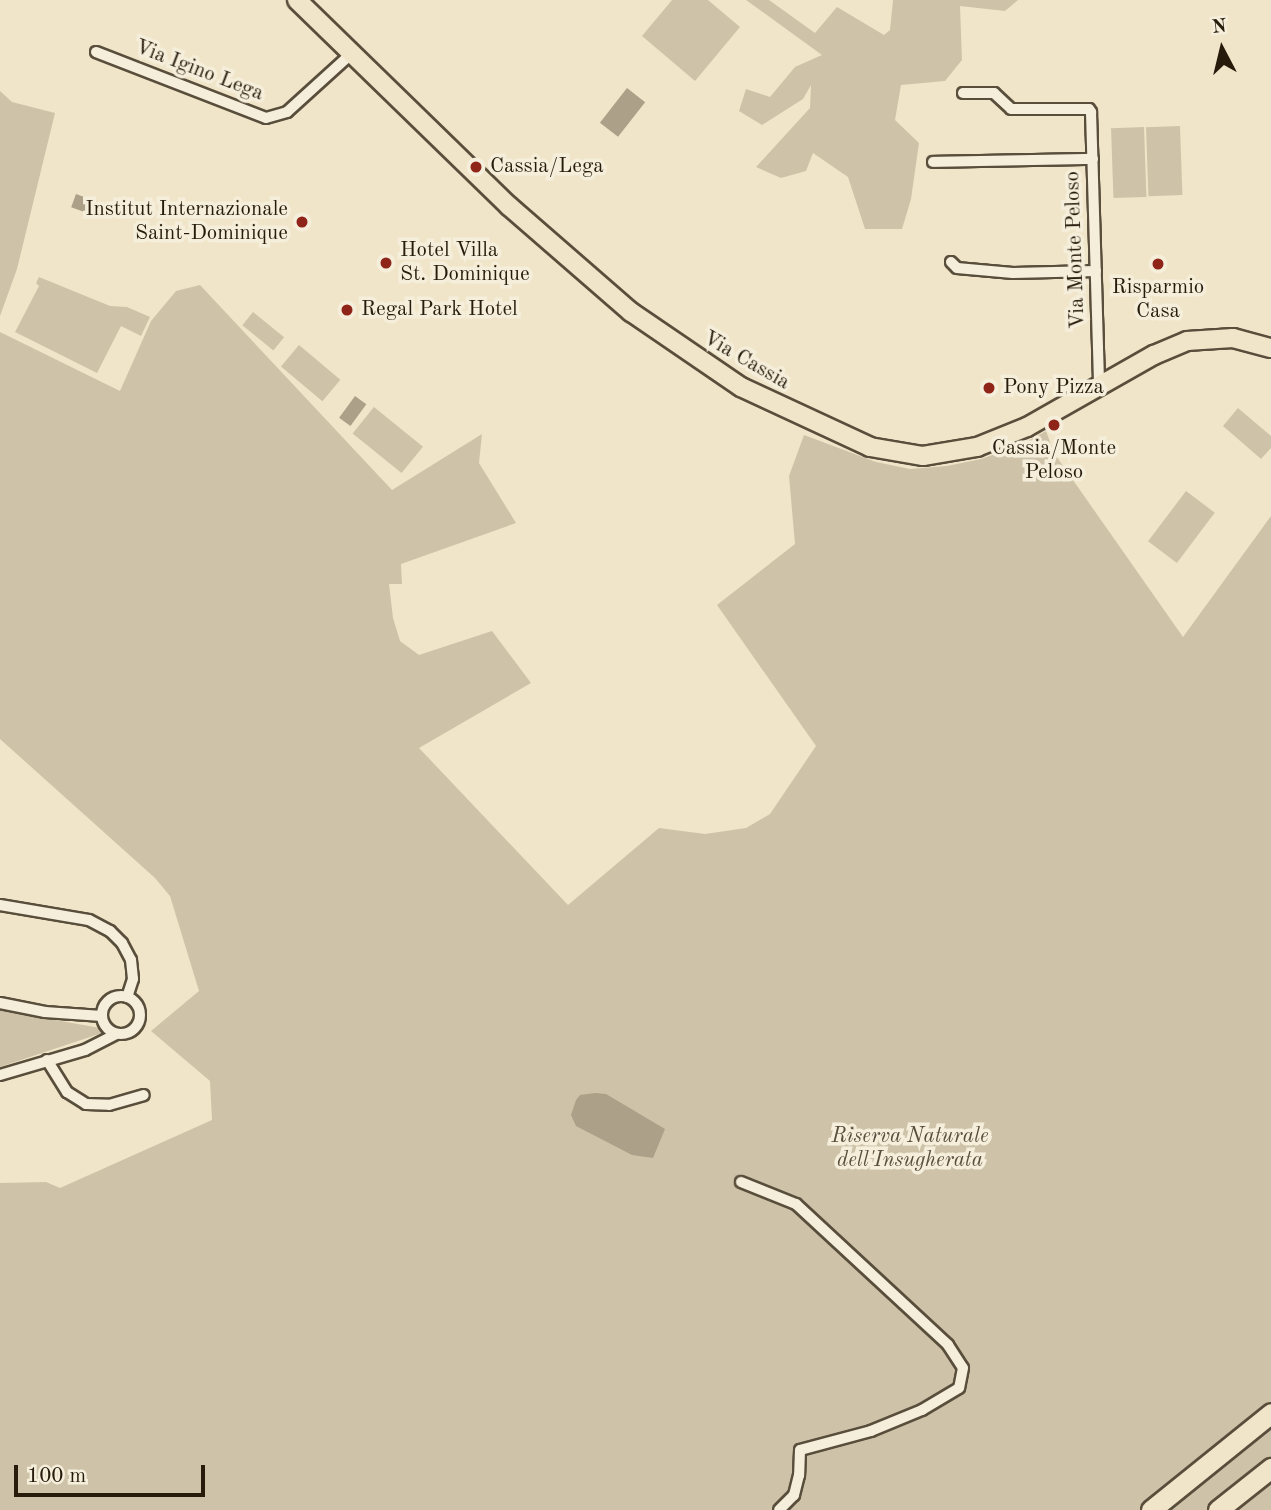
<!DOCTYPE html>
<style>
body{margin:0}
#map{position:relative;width:1271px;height:1510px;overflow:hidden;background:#f0e5c8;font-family:"Old Standard TT",serif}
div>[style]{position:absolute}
.green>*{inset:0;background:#cec3a8;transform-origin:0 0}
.water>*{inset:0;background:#aca088;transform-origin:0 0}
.roads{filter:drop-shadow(2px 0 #594e3b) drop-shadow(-2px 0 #594e3b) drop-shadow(0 2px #594e3b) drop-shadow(0 -2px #594e3b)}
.minor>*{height:10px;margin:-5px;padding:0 5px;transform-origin:5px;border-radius:5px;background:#f5eedb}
.minor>.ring{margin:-5px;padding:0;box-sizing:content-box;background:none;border:10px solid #f5eedb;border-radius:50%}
.primary>*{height:18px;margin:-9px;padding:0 9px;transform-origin:9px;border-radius:9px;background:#f0e5c8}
.motorway>*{height:19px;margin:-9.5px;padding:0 9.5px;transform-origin:9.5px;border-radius:9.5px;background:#f0e5c8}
.dots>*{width:19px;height:19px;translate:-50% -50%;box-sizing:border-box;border:4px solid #f5eedb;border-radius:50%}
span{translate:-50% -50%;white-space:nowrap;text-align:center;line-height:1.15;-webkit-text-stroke:7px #f5eedb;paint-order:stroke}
.street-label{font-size:21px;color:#271b0c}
.poi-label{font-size:21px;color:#271b0c}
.left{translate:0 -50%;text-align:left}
.right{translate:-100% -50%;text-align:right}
.park-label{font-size:21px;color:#594d3b;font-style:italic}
.north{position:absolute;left:1187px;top:14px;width:70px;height:70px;-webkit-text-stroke:5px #f5eedb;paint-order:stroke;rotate:353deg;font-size:19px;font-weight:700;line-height:28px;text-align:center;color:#271b0c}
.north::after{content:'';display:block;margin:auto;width:24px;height:32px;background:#271b0c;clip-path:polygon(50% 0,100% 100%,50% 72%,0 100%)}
.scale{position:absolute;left:14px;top:1465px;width:191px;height:32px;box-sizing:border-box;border:4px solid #271b0c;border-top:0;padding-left:9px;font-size:21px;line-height:24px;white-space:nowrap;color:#271b0c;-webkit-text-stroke:5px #f5eedb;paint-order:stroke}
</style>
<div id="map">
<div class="green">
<i style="clip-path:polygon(672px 0,708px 0,740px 27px,695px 81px,642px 36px)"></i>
<i style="clip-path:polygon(746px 0,769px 0,815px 33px,837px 7px,884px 35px,890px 30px,893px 0,1018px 0,1005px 11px,960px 6px,962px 60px,945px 81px,901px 85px,895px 120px,919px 143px,911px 199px,902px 229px,865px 229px,848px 177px,813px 153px,806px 171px,781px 178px,756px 167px,810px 108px,811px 85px,803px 99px,762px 125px,739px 111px,746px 89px,770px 97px,795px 67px,822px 55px)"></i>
<i style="clip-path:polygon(0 91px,12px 102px,55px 113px,17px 269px,0 316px)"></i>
<i style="left:1180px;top:126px;width:69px;height:34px;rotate:88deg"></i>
<i style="left:1144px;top:127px;width:70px;height:33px;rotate:88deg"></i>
<i style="clip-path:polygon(39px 277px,110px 306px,127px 307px,150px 317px,141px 336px,121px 326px,97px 373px,15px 332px,39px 286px,36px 283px)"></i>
<i style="clip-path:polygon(200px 285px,392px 490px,482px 434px,479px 463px,516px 523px,401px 564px,402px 584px,389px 584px,393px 618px,400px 641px,419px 655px,492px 631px,531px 683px,419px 748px,568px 905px,659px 828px,705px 834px,746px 828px,770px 814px,816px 746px,717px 605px,795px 544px,789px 476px,804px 435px,876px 462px,910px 469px,947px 466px,981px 459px,1021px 445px,1046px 431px,1054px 453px,1183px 637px,1271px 516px,1271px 1510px,0 1510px,0 1183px,46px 1182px,60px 1188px,212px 1120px,210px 1081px,151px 1031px,199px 991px,170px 896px,155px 878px,0 739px,0 332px,120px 391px,151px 321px,176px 291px)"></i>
<i style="left:253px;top:312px;width:40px;height:17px;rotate:39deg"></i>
<i style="left:299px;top:345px;width:54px;height:28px;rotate:40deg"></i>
<i style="left:374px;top:407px;width:63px;height:34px;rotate:39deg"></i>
<i style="clip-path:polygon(1238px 408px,1271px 436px,1271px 448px,1261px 459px,1223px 426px)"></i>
<i style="left:1186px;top:491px;width:36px;height:63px;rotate:37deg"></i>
<i style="clip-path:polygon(0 1010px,100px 1028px,102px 1033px,0 1067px)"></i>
</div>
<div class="water">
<i style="left:627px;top:88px;width:23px;height:44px;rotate:38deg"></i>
<i style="left:76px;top:194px;width:30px;height:14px;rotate:20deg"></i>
<i style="left:355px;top:396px;width:14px;height:27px;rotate:36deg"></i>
<i style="clip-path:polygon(595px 1093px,606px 1094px,665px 1129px,653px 1158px,632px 1155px,576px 1126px,571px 1115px,576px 1100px,580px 1095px)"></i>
</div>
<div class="roads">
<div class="minor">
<i style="left:96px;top:52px;width:182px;rotate:21.2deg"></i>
<i style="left:266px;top:118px;width:22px;rotate:-16deg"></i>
<i style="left:287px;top:112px;width:86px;rotate:-42.2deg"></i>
<i style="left:963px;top:93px;width:31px"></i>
<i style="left:994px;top:93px;width:23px;rotate:43deg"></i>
<i style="left:1011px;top:109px;width:78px"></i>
<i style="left:1089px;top:109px;width:4px;rotate:56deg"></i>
<i style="left:1091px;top:112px;width:274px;rotate:88.3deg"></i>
<i style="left:933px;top:162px;width:160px;rotate:-1.1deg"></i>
<i style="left:951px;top:262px;width:8px;rotate:45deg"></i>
<i style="left:957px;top:268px;width:56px;rotate:5.1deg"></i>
<i style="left:1013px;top:273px;width:83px;rotate:-1.4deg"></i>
<i style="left:0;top:905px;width:90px;rotate:9.6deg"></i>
<i style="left:89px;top:920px;width:24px;rotate:28deg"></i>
<i style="left:110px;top:931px;width:17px;rotate:45deg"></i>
<i style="left:122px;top:943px;width:19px;rotate:62deg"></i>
<i style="left:131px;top:960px;width:19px;rotate:84deg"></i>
<i style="left:133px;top:979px;width:19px;rotate:108deg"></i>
<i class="ring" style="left:102px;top:996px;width:28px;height:28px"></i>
<i style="left:0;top:1003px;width:46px;rotate:11.3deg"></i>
<i style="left:45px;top:1012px;width:57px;rotate:4deg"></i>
<i style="left:47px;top:1060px;width:38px;rotate:58deg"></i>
<i style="left:67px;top:1092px;width:22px;rotate:32deg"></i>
<i style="left:86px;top:1104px;width:23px;rotate:2deg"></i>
<i style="left:109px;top:1105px;width:36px;rotate:-16deg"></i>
<i style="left:0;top:1075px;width:89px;rotate:-16.4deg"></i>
<i style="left:85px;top:1050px;width:36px;rotate:-27deg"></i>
<i style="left:741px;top:1182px;width:59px;rotate:21.8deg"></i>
<i style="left:796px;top:1204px;width:207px;rotate:42.8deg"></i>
<i style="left:948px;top:1345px;width:27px;rotate:57deg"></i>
<i style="left:963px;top:1368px;width:20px;rotate:101deg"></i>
<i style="left:959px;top:1388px;width:43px;rotate:149.3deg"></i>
<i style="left:922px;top:1410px;width:55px;rotate:157.6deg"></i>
<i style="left:871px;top:1431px;width:73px;rotate:165deg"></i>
<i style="left:800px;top:1450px;width:25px;rotate:92deg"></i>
<i style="left:799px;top:1475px;width:21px;rotate:104deg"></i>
<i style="left:794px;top:1495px;width:21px;rotate:135deg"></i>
</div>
<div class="primary">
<i style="left:297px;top:0;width:296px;rotate:44.2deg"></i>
<i style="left:509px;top:206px;width:162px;rotate:41deg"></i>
<i style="left:631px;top:312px;width:133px;rotate:34.3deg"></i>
<i style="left:741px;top:387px;width:142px;rotate:24.9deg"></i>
<i style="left:870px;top:447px;width:54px;rotate:9.6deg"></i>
<i style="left:923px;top:456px;width:55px;rotate:-9.5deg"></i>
<i style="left:977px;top:447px;width:54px;rotate:-21.8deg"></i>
<i style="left:1027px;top:427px;width:146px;rotate:-29.6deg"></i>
<i style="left:1154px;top:355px;width:36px;rotate:-23deg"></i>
<i style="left:1187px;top:341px;width:46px;rotate:-3.7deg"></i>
<i style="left:1233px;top:338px;width:39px;rotate:15deg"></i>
</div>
<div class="motorway">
<i style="left:1151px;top:1510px;width:154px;rotate:-38.9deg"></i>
<i style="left:1218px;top:1510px;width:68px;rotate:-38.4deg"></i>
</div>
</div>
<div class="dots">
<i style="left:476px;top:167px;background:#8f2418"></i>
<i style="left:302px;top:222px;background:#8f2418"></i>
<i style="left:386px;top:263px;background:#8f2418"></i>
<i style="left:1158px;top:264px;background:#8f2418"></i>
<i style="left:347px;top:310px;background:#8f2418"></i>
<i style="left:989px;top:388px;background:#8f2418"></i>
<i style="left:1054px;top:425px;background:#8f2418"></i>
</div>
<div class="street-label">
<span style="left:199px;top:71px;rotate:21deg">Via Igino Lega</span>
<span style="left:1076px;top:250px;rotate:-92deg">Via Monte Peloso</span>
<span style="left:746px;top:361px;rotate:30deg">Via Cassia</span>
</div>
<div class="poi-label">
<span class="left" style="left:490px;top:167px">Cassia/Lega</span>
<span class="right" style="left:288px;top:222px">Institut Internazionale<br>Saint-Dominique</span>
<span class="left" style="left:400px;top:263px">Hotel Villa<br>St. Dominique</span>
<span style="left:1158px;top:300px">Risparmio<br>Casa</span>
<span class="left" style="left:361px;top:310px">Regal Park Hotel</span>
<span class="left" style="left:1003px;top:388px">Pony Pizza</span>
<span style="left:1054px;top:461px">Cassia/Monte<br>Peloso</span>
</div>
<div class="park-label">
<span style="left:910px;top:1149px">Riserva Naturale<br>dell'Insugherata</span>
</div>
<div class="north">N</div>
<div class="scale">100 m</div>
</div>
